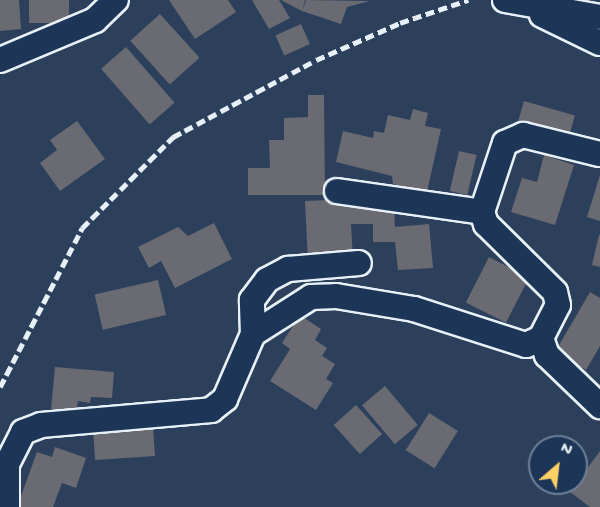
<!DOCTYPE html>
<style>
body{margin:0}
#map{position:relative;width:600px;height:507px;overflow:hidden;background:#2c405c;font-family:"Gochi Hand",sans-serif}
div>[style]{position:absolute}
.building>*{inset:0;background:#696a72;transform-origin:0 0}
.roads{filter:drop-shadow(2px 0 #e8f1f8) drop-shadow(-2px 0 #e8f1f8) drop-shadow(0 2px #e8f1f8) drop-shadow(0 -2px #e8f1f8)}
.minor>*{height:24px;margin:-12px;padding:0 12px;transform-origin:12px;border-radius:12px;background:#1d3557}
.rail>*{height:4.5px;margin-top:-2.25px;transform-origin:0;background:repeating-linear-gradient(90deg,#e8f1f8 0 9px,transparent 0 13.5px)}
span{translate:-50% -50%;white-space:nowrap;text-align:center;line-height:1.15;-webkit-text-stroke:4.5px #1d3557;paint-order:stroke}
.north{position:absolute;left:528px;top:435px;width:60px;height:60px;box-sizing:border-box;background:#1d3557;border:2px solid #6e8097;border-radius:50%;rotate:28deg;font-size:16px;font-weight:700;line-height:24px;text-align:center;color:#e8f1f8}
.north::after{content:'';display:block;margin:auto;width:21px;height:27px;background:#ffd166;clip-path:polygon(50% 0,100% 100%,50% 72%,0 100%)}
</style>
<div id="map">
<div class="building">
<i style="clip-path:polygon(0 0,19px 0,21px 29px,0 31px)"></i>
<i style="left:29px;top:0;width:40px;height:23px"></i>
<i style="clip-path:polygon(169px 0,228px 0,236px 12px,195px 39px)"></i>
<i style="clip-path:polygon(252px 0,279px 0,290px 18px,269px 29px)"></i>
<i style="clip-path:polygon(281px 0,305px 0,302px 11px,306px 0,370px 1px,347px 7px,341px 24px,302px 11px)"></i>
<i style="left:160px;top:14px;width:59px;height:40px;rotate:48deg"></i>
<i style="left:301px;top:24px;width:22px;height:28px;rotate:66deg"></i>
<i style="left:126px;top:47px;width:74px;height:33px;rotate:49deg"></i>
<i style="clip-path:polygon(308px 95px,324px 95px,325px 195px,248px 195px,248px 168px,270px 168px,269px 140px,284px 140px,284px 118px,308px 117px)"></i>
<i style="left:524px;top:101px;width:53px;height:22px;rotate:16deg"></i>
<i style="clip-path:polygon(413px 109px,428px 113px,425px 126px,441px 129px,427px 192px,393px 184px,392px 176px,336px 162px,343px 131px,373px 138px,374px 131px,384px 133px,388px 115px,410px 120px)"></i>
<i style="clip-path:polygon(77px 121px,105px 159px,60px 191px,40px 163px,57px 150px,50px 140px)"></i>
<i style="left:459px;top:151px;width:18px;height:41px;rotate:13deg"></i>
<i style="clip-path:polygon(544px 155px,574px 165px,555px 225px,511px 212px,522px 178px,537px 182px)"></i>
<i style="clip-path:polygon(600px 175px,600px 221px,587px 217px)"></i>
<i style="clip-path:polygon(351px 199px,394px 206px,395px 227px,429px 224px,433px 268px,398px 270px,395px 242px,373px 242px,373px 224px,351px 224px,353px 260px,308px 262px,305px 201px)"></i>
<i style="clip-path:polygon(214px 223px,232px 259px,175px 288px,161px 261px,149px 268px,138px 247px,178px 227px,188px 236px)"></i>
<i style="clip-path:polygon(599px 235px,600px 235px,600px 267px,592px 265px)"></i>
<i style="left:489px;top:257px;width:45px;height:51px;rotate:27deg"></i>
<i style="left:158px;top:280px;width:36px;height:65px;rotate:77deg"></i>
<i style="clip-path:polygon(590px 292px,600px 298px,600px 346px,586px 370px,555px 352px)"></i>
<i style="clip-path:polygon(300px 315px,321px 329px,315px 340px,327px 348px,322px 356px,335px 364px,326px 379px,333px 383px,316px 410px,270px 381px,290px 349px,282px 343px)"></i>
<i style="clip-path:polygon(55px 367px,114px 372px,112px 398px,91px 397px,90px 403px,78px 401px,76px 411px,51px 409px)"></i>
<i style="left:385px;top:386px;width:51px;height:30px;rotate:50deg"></i>
<i style="left:356px;top:405px;width:39px;height:30px;rotate:48deg"></i>
<i style="left:429px;top:413px;width:34px;height:44px;rotate:32deg"></i>
<i style="left:153px;top:427px;width:29px;height:60px;rotate:86deg"></i>
<i style="clip-path:polygon(55px 447px,86px 458px,76px 488px,62px 483px,53px 507px,17px 507px,37px 452px,52px 457px)"></i>
<i style="clip-path:polygon(600px 451px,600px 507px,590px 507px,570px 492px)"></i>
</div>
<div class="roads">
<div class="minor">
<i style="left:505px;top:0;width:97px;rotate:10.1deg"></i>
<i style="left:542px;top:15px;width:64px;rotate:25.8deg"></i>
<i style="left:0;top:60px;width:103px;rotate:-22.8deg"></i>
<i style="left:95px;top:20px;width:29px;rotate:-44deg"></i>
<i style="left:337px;top:191px;width:147px;rotate:8.2deg"></i>
<i style="left:253px;top:334px;width:34px;rotate:-92deg"></i>
<i style="left:252px;top:300px;width:25px;rotate:-53deg"></i>
<i style="left:267px;top:280px;width:24px;rotate:-28deg"></i>
<i style="left:288px;top:269px;width:71px;rotate:-4.8deg"></i>
<i style="left:541px;top:338px;width:18px;rotate:71deg"></i>
<i style="left:547px;top:355px;width:74px;rotate:43.9deg"></i>
<i style="left:7px;top:507px;width:43px;rotate:-90deg"></i>
<i style="left:7px;top:464px;width:36px;rotate:-63deg"></i>
<i style="left:23px;top:432px;width:19px;rotate:-21deg"></i>
<i style="left:41px;top:425px;width:171px;rotate:-5deg"></i>
<i style="left:211px;top:410px;width:18px;rotate:-38deg"></i>
<i style="left:225px;top:399px;width:71px;rotate:-66.7deg"></i>
<i style="left:253px;top:334px;width:69px;rotate:-32.5deg"></i>
<i style="left:311px;top:297px;width:25px;rotate:-2deg"></i>
<i style="left:336px;top:296px;width:79px;rotate:9.5deg"></i>
<i style="left:414px;top:309px;width:118px;rotate:17.8deg"></i>
<i style="left:526px;top:345px;width:17px;rotate:-25deg"></i>
<i style="left:541px;top:338px;width:37px;rotate:-63deg"></i>
<i style="left:558px;top:305px;width:13px;rotate:-103deg"></i>
<i style="left:555px;top:292px;width:97px;rotate:-135.4deg"></i>
<i style="left:486px;top:224px;width:13px;rotate:-108deg"></i>
<i style="left:482px;top:212px;width:73px;rotate:-71.6deg"></i>
<i style="left:505px;top:143px;width:20px;rotate:-24deg"></i>
<i style="left:523px;top:135px;width:79px;rotate:13.9deg"></i>
</div>
</div>
<div class="rail">
<i style="left:0;top:387px;width:179px;rotate:-62.7deg"></i>
<i style="left:82px;top:228px;width:129px;rotate:-45deg"></i>
<i style="left:173px;top:137px;width:162px;rotate:-28.3deg"></i>
<i style="left:316px;top:60px;width:92px;rotate:-23.8deg"></i>
<i style="left:400px;top:23px;width:72px;rotate:-18.7deg"></i>
</div>
<div class="north">N</div>
</div>
